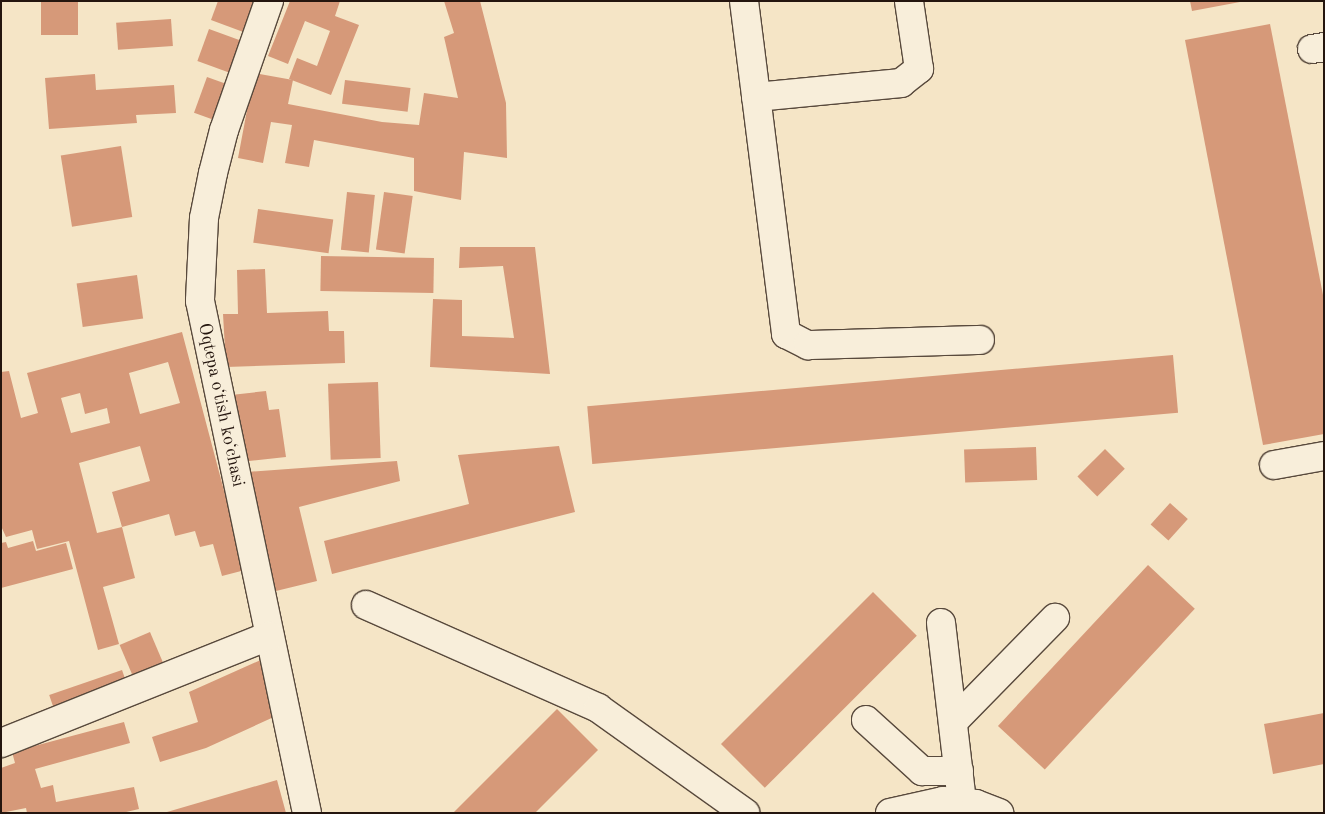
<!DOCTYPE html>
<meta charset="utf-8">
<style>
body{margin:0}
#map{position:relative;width:1325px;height:814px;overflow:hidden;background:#f5e5c6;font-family:"Old Standard TT",serif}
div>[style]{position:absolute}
.building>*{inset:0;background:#d69979;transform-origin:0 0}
.roads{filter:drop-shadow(1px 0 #58493c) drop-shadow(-1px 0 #58493c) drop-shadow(0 1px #58493c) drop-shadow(0 -1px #58493c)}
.minor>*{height:28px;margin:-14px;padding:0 14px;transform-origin:14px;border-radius:14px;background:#f8eeda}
span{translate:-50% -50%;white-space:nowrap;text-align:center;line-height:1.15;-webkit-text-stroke:5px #f8eeda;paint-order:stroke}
.street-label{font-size:18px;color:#24150e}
.frame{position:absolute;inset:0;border:2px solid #24150e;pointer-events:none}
</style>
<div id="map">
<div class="building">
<i style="left:41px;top:1px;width:37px;height:34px"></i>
<i style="clip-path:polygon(218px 1px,259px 1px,246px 33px,211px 20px)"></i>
<i style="clip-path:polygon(290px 1px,340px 1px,335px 16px,359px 25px,331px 95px,289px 79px,297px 58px,317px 66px,330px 31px,305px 21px,288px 64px,268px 56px)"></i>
<i style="clip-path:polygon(444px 1px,480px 1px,506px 103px,507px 158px,464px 152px,461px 200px,414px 191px,414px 158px,314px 140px,309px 167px,285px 163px,292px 125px,271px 122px,263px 163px,238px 158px,254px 73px,293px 80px,288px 104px,382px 122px,419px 125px,424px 93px,458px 98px,444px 37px,454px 33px)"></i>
<i style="clip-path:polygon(1190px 1px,1240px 1px,1240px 2px,1192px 11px)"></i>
<i style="left:171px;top:19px;width:27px;height:55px;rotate:86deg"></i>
<i style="clip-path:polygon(1270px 24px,1324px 300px,1324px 434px,1263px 445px,1185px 40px)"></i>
<i style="left:209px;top:29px;width:38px;height:34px;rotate:20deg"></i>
<i style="clip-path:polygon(95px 74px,96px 90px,174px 85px,176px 113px,136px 115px,137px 123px,49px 129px,45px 78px)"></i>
<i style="left:207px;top:77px;width:20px;height:38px;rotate:20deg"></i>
<i style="left:345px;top:80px;width:66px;height:24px;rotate:7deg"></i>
<i style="left:121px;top:146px;width:72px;height:61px;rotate:81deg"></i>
<i style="left:347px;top:192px;width:28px;height:58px;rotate:6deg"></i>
<i style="left:384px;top:192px;width:29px;height:58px;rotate:8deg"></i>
<i style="left:258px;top:209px;width:76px;height:34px;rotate:8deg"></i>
<i style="clip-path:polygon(460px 247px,535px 247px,550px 374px,430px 367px,433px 299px,462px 300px,462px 336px,514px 338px,503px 266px,459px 268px)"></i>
<i style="left:321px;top:256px;width:113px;height:35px;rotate:1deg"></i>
<i style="clip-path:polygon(265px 269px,267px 313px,328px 311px,329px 331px,344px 331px,345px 363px,226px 367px,223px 314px,238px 314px,237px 270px)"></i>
<i style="left:137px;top:275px;width:44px;height:61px;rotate:82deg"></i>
<i style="clip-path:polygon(evenodd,182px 332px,245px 570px,222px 576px,213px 544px,200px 547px,195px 531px,175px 536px,169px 514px,122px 527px,135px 578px,103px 587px,119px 644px,98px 650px,69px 541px,37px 549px,32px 530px,6px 537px,1px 526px,1px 372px,9px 371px,21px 418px,38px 413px,27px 373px,182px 332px,168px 362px,180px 403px,140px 414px,129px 373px,168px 362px,182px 332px,80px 393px,85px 414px,107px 408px,110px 423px,71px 433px,61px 398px,80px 393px,182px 332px,140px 446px,150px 481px,112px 492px,122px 527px,97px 533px,79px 463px,140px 446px)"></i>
<i style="left:1173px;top:355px;width:58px;height:588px;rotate:85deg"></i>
<i style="left:378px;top:382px;width:76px;height:50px;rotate:88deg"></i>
<i style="clip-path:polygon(266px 391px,269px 410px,279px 409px,286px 457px,240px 462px,231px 395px)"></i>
<i style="clip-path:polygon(559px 446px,575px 512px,332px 574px,324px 541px,469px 504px,458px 455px)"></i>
<i style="left:1036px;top:447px;width:33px;height:72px;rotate:88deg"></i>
<i style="left:1105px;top:449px;width:28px;height:39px;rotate:45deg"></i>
<i style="clip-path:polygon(397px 461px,400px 481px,299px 507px,317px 581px,276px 591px,246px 472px)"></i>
<i style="left:1170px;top:503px;width:24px;height:29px;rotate:42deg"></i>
<i style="clip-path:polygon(33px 541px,36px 551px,66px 543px,73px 569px,1px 588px,1px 543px,6px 542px,8px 548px)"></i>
<i style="left:1148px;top:565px;width:64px;height:220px;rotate:43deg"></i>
<i style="left:873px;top:592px;width:62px;height:215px;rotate:45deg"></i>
<i style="left:150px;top:632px;width:46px;height:33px;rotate:67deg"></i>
<i style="clip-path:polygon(263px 659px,276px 716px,206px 748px,160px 762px,152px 737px,198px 722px,189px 692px)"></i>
<i style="left:122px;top:670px;width:21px;height:77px;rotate:71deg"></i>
<i style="clip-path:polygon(557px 709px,598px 750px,535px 813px,453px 813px)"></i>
<i style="clip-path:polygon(1324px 713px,1324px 764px,1273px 774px,1264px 724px)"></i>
<i style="clip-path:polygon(124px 722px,130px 743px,35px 769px,41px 788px,53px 785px,56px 802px,134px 787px,139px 809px,122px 813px,27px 813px,26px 808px,1px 813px,1px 768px,15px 763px,12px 752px)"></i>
<i style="clip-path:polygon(277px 780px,286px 813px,167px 813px,167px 812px)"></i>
</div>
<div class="roads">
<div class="minor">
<i style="left:269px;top:1px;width:137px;rotate:109.2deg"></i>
<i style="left:224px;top:130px;width:44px;rotate:104.3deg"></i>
<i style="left:213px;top:173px;width:46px;rotate:101.3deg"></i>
<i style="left:204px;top:218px;width:83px;rotate:92.8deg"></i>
<i style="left:200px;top:301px;width:523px;rotate:78.2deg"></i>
<i style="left:744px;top:1px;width:336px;rotate:82.8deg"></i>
<i style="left:786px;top:334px;width:25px;rotate:27deg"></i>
<i style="left:808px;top:345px;width:172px;rotate:-1.7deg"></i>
<i style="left:1312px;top:49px;width:12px;rotate:-9deg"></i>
<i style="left:756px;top:97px;width:146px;rotate:-5.5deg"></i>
<i style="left:901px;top:83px;width:23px;rotate:-38deg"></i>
<i style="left:919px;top:69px;width:69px;rotate:-98.4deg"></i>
<i style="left:1274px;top:465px;width:51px;rotate:-10.2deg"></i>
<i style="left:366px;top:605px;width:254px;rotate:23.9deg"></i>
<i style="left:598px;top:708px;width:181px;rotate:35.5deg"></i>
<i style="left:941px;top:623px;width:181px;rotate:83.3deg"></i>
<i style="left:866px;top:720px;width:76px;rotate:42.3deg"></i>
<i style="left:922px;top:771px;width:37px"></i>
<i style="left:953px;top:722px;width:146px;rotate:-45.6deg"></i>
<i style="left:1px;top:743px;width:289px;rotate:-21.8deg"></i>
<i style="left:890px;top:813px;width:54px;rotate:-12.8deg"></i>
<i style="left:943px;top:801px;width:33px;rotate:5deg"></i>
<i style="left:976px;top:804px;width:25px;rotate:21deg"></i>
</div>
</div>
<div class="street-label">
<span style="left:221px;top:405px;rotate:78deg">Oqtepa oʻtish koʻchasi</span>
</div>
<div class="frame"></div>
</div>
